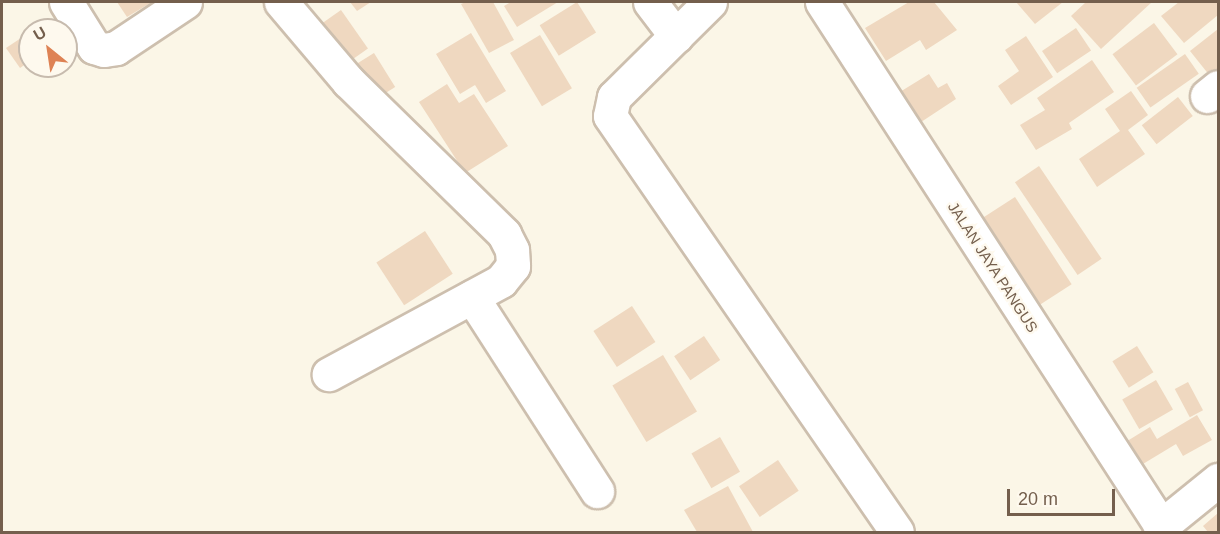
<!DOCTYPE html>
<style>
body{margin:0}
#map{position:relative;width:1220px;height:534px;overflow:hidden;background:#fbf6e7;font-family:Arial,sans-serif}
div>[style]{position:absolute}
.building>*{inset:0;background:#efd8c0;transform-origin:0 0}
.roads{filter:drop-shadow(2px 0 #cdbfae) drop-shadow(-2px 0 #cdbfae) drop-shadow(0 2px #cdbfae) drop-shadow(0 -2px #cdbfae)}
.street>*{height:33px;margin:-16.5px;padding:0 16.5px;transform-origin:16.5px;border-radius:16.5px;background:#fff}
span{translate:-50% -50%;white-space:nowrap;text-align:center;line-height:1.15;-webkit-text-stroke:4.5px #fef9ee;paint-order:stroke}
.street-label{font-size:15px;color:#745f4d}
.frame{position:absolute;inset:0;border:3px solid #745f4d;pointer-events:none}
.north{position:absolute;left:18px;top:18px;width:60px;height:60px;box-sizing:border-box;background:#fef9ee;border:2px solid #c7bbae;border-radius:50%;rotate:330deg;font-size:16px;font-weight:700;line-height:24px;text-align:center;color:#745f4d}
.north::after{content:'';display:block;margin:auto;width:21px;height:27px;background:#de8254;clip-path:polygon(50% 0,100% 100%,50% 72%,0 100%)}
.scale{position:absolute;left:1007px;top:489px;width:108px;height:27px;box-sizing:border-box;border:3px solid #745f4d;border-top:0;padding-left:8px;font-size:18px;line-height:21px;white-space:nowrap;color:#745f4d;-webkit-text-stroke:4px #fef9ee;paint-order:stroke}
</style>
<div id="map">
<div class="building">
<i style="clip-path:polygon(117px 2px,152px 2px,127px 17px)"></i>
<i style="clip-path:polygon(350px 2px,371px 2px,357px 11px)"></i>
<i style="clip-path:polygon(466px 2px,493px 2px,514px 40px,489px 53px,461px 4px)"></i>
<i style="clip-path:polygon(511px 2px,558px 2px,517px 27px,504px 6px)"></i>
<i style="left:577px;top:2px;width:36px;height:44px;rotate:58deg"></i>
<i style="clip-path:polygon(909px 2px,934px 2px,957px 30px,926px 50px,920px 40px,886px 61px,865px 28px)"></i>
<i style="clip-path:polygon(1016px 2px,1063px 2px,1035px 24px)"></i>
<i style="clip-path:polygon(1086px 2px,1152px 2px,1101px 49px,1071px 16px)"></i>
<i style="clip-path:polygon(1179px 2px,1218px 2px,1218px 15px,1184px 43px,1161px 16px)"></i>
<i style="left:341px;top:10px;width:47px;height:29px;rotate:55deg"></i>
<i style="left:1154px;top:23px;width:39px;height:52px;rotate:53deg"></i>
<i style="left:1076px;top:28px;width:27px;height:41px;rotate:56deg"></i>
<i style="clip-path:polygon(1218px 29px,1218px 78px,1214px 81px,1190px 51px)"></i>
<i style="clip-path:polygon(30px 32px,30px 61px,20px 68px,6px 48px)"></i>
<i style="clip-path:polygon(471px 33px,506px 91px,486px 103px,475px 85px,460px 94px,436px 54px)"></i>
<i style="left:540px;top:35px;width:62px;height:35px;rotate:59deg"></i>
<i style="clip-path:polygon(1026px 36px,1053px 77px,1011px 105px,998px 86px,1019px 71px,1005px 50px)"></i>
<i style="left:374px;top:53px;width:40px;height:26px;rotate:58deg"></i>
<i style="left:1185px;top:54px;width:24px;height:59px;rotate:55deg"></i>
<i style="clip-path:polygon(1092px 60px,1114px 92px,1069px 123px,1072px 129px,1036px 150px,1020px 125px,1045px 110px,1037px 98px)"></i>
<i style="clip-path:polygon(929px 74px,938px 88px,947px 83px,956px 99px,915px 126px,895px 95px)"></i>
<i style="clip-path:polygon(447px 84px,459px 103px,474px 94px,508px 146px,465px 173px,419px 102px)"></i>
<i style="clip-path:polygon(1131px 91px,1148px 115px,1128px 130px,1145px 154px,1097px 187px,1079px 159px,1120px 131px,1105px 109px)"></i>
<i style="left:1178px;top:97px;width:24px;height:46px;rotate:52deg"></i>
<i style="left:1039px;top:166px;width:112px;height:29px;rotate:56deg"></i>
<i style="left:1015px;top:197px;width:104px;height:42px;rotate:57deg"></i>
<i style="left:425px;top:231px;width:51px;height:58px;rotate:57deg"></i>
<i style="left:632px;top:306px;width:43px;height:46px;rotate:57deg"></i>
<i style="left:704px;top:336px;width:29px;height:36px;rotate:56deg"></i>
<i style="left:1137px;top:346px;width:31px;height:29px;rotate:58deg"></i>
<i style="left:663px;top:355px;width:66px;height:59px;rotate:59deg"></i>
<i style="left:1156px;top:380px;width:34px;height:39px;rotate:60deg"></i>
<i style="left:1188px;top:382px;width:32px;height:15px;rotate:62deg"></i>
<i style="clip-path:polygon(1197px 415px,1212px 440px,1183px 456px,1176px 444px,1138px 467px,1124px 443px,1150px 427px,1157px 439px)"></i>
<i style="left:720px;top:437px;width:40px;height:33px;rotate:60deg"></i>
<i style="left:778px;top:460px;width:37px;height:47px;rotate:56deg"></i>
<i style="clip-path:polygon(728px 486px,753px 532px,697px 532px,684px 510px)"></i>
<i style="clip-path:polygon(1218px 513px,1218px 532px,1208px 532px,1203px 526px)"></i>
</div>
<div class="roads">
<div class="street">
<i style="left:66px;top:2px;width:53px;rotate:58.1deg"></i>
<i style="left:94px;top:47px;width:10px;rotate:17deg"></i>
<i style="left:104px;top:50px;width:12px;rotate:-9deg"></i>
<i style="left:116px;top:48px;width:83px;rotate:-33.7deg"></i>
<i style="left:281px;top:2px;width:104px;rotate:49.7deg"></i>
<i style="left:348px;top:81px;width:219px;rotate:44.4deg"></i>
<i style="left:504px;top:234px;width:18px;rotate:63deg"></i>
<i style="left:512px;top:250px;width:16px;rotate:86deg"></i>
<i style="left:513px;top:266px;width:19px;rotate:129deg"></i>
<i style="left:501px;top:281px;width:196px;rotate:151.6deg"></i>
<i style="left:650px;top:2px;width:43px;rotate:52.6deg"></i>
<i style="left:710px;top:2px;width:135px;rotate:135.3deg"></i>
<i style="left:614px;top:97px;width:19px;rotate:102deg"></i>
<i style="left:610px;top:116px;width:505px;rotate:55.4deg"></i>
<i style="left:822px;top:2px;width:631px;rotate:57.09deg"></i>
<i style="left:1207px;top:96px;width:14px;rotate:-39deg"></i>
<i style="left:472px;top:297px;width:231px;rotate:57.2deg"></i>
<i style="left:1160px;top:527px;width:75px;rotate:-39deg"></i>
</div>
</div>
<div class="street-label">
<span style="left:993px;top:267px;rotate:57deg">JALAN JAYA PANGUS</span>
</div>
<div class="frame"></div>
<div class="north">U</div>
<div class="scale">20 m</div>
</div>
